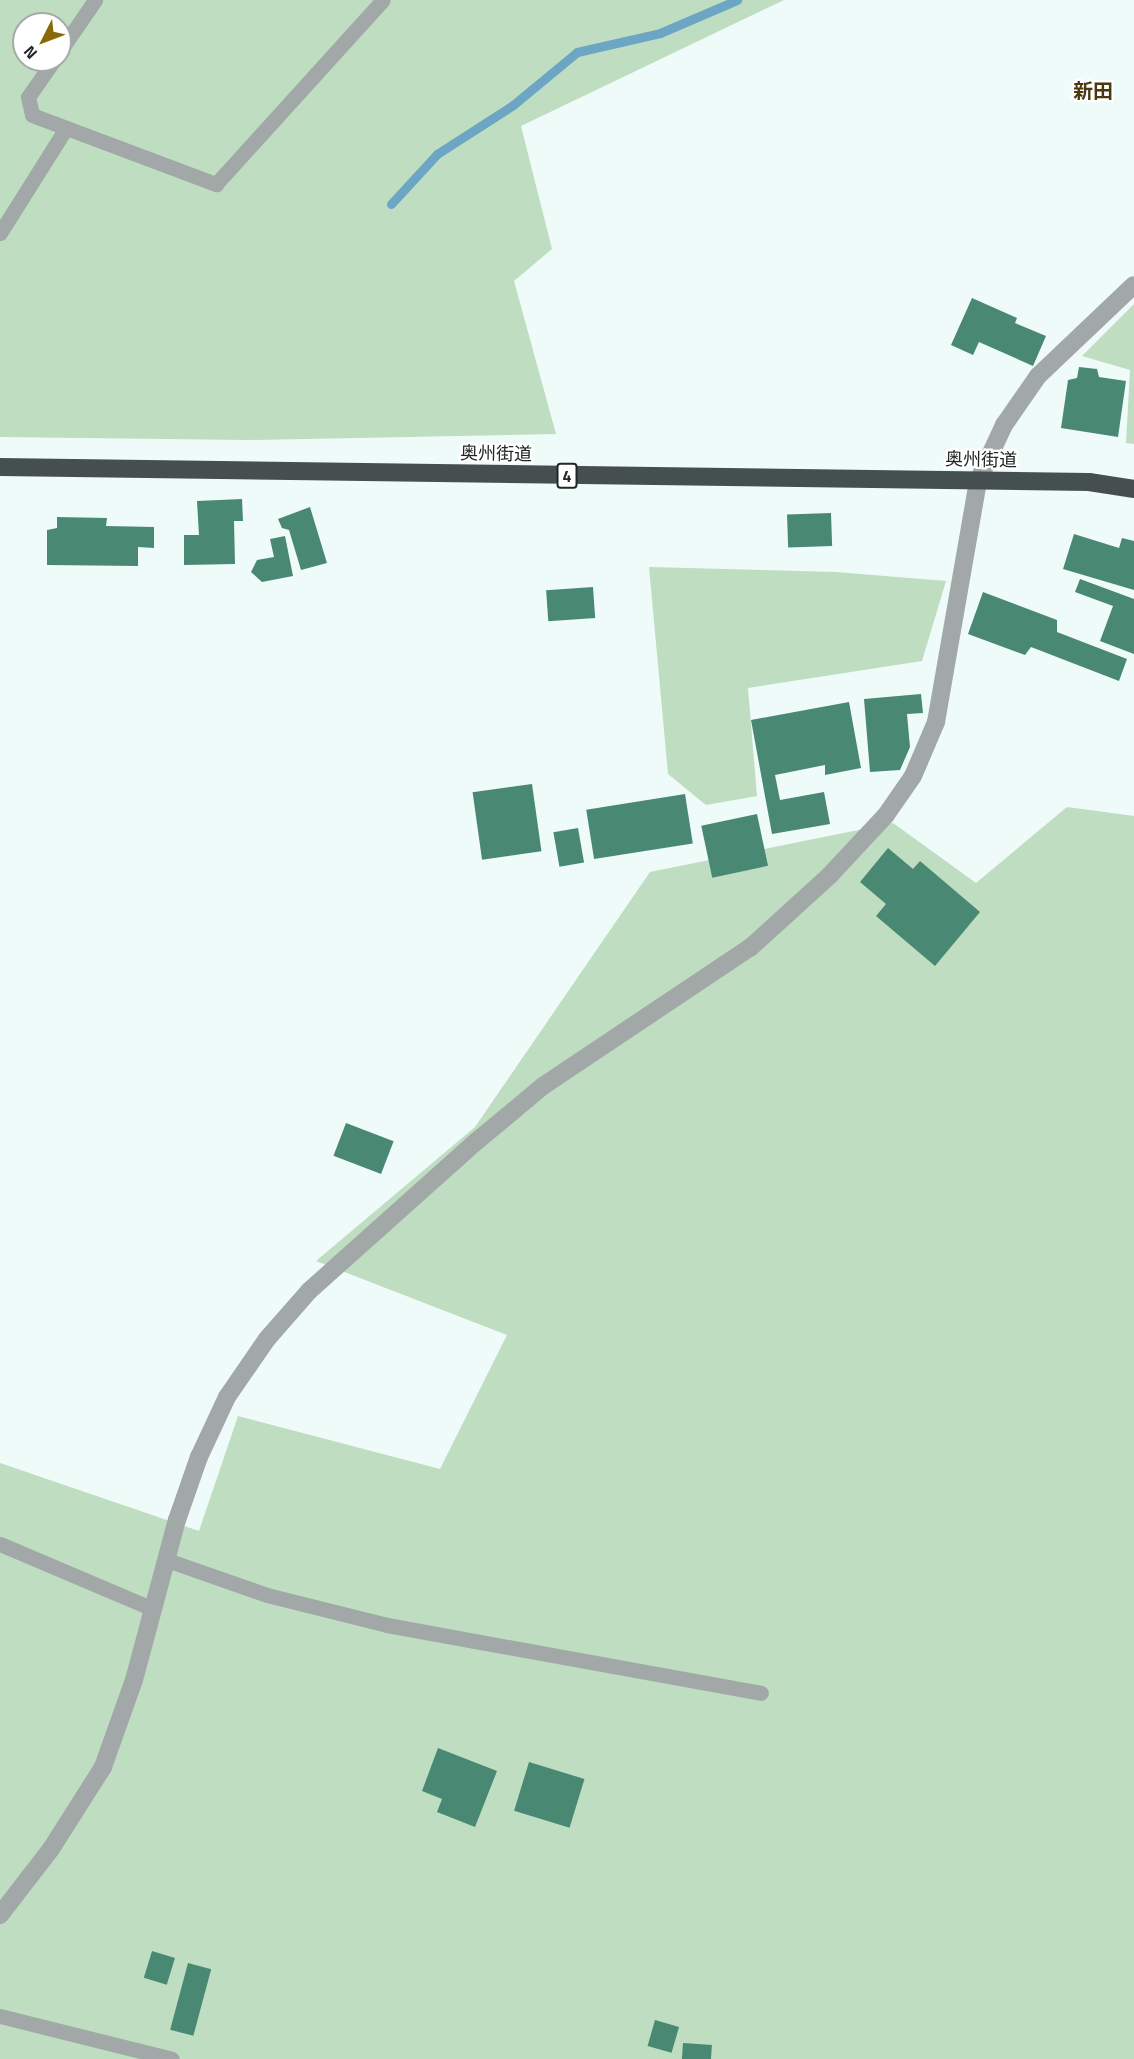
<!DOCTYPE html>
<meta charset="utf-8">
<style>
body{margin:0}
#map{position:relative;width:1134px;height:2059px;overflow:hidden;background:#eefbf9;font-family:"Titillium Web","Noto Sans JP",sans-serif}
div>[style]{position:absolute}
.green>*{inset:0;background:#beddc1}
.stream>*{height:9px;margin:-4.5px;padding:0 4.5px;transform-origin:4.5px;border-radius:4.5px;background:#6ca6c4}
.building>*{inset:0;background:#498973;transform-origin:0 0}
.lane>*{height:15px;margin:-7.5px;padding:0 7.5px;transform-origin:7.5px;border-radius:7.5px;background:#a2a7a8}
.street>*{height:18px;margin:-9px;padding:0 9px;transform-origin:9px;border-radius:9px;background:#a2a7a8}
.highway>*{height:18px;margin:-9px;padding:0 9px;transform-origin:9px;border-radius:9px;background:#454f50}
span{translate:-50% -50%;white-space:nowrap;text-align:center;line-height:1.15;-webkit-text-stroke:4.5px #fff;paint-order:stroke}
.shield-label span{padding:2px 4px;background:#fff;border:2px solid;border-radius:4px;-webkit-text-stroke-width:0}
.shield-label{font-size:16px;color:#222726;font-weight:700}
.street-label{font-size:18px;color:#222726}
.neighbourhood-label{font-size:20px;color:#493810;font-weight:700}
.north{position:absolute;left:12px;top:12px;width:60px;height:60px;box-sizing:border-box;background:#fff;border:2px solid #a7a9a8;border-radius:50%;rotate:228deg;font-size:16px;font-weight:700;line-height:24px;text-align:center;color:#222726}
.north::after{content:'';display:block;margin:auto;width:21px;height:27px;background:#8b6808;clip-path:polygon(50% 0,100% 100%,50% 72%,0 100%)}
</style>
<div id="map">
<div class="green">
<i style="clip-path:polygon(evenodd,0 0,784px 0,521px 126px,552px 249px,514px 281px,556px 434px,248px 440px,0 437px,0 0,24px 24px,60px 24px,60px 60px,24px 60px,24px 24px)"></i>
<i style="clip-path:polygon(1134px 304px,1134px 444px,1126px 443px,1130px 370px,1082px 356px)"></i>
<i style="clip-path:polygon(649px 567px,836px 572px,946px 581px,922px 661px,748px 688px,757px 796px,706px 805px,668px 774px)"></i>
<i style="clip-path:polygon(1067px 807px,1134px 816px,1134px 2059px,0 2059px,0 1463px,199px 1531px,238px 1416px,440px 1469px,507px 1335px,316px 1261px,475px 1127px,650px 872px,893px 823px,976px 883px)"></i>
</div>
<div class="stream">
<i style="left:391px;top:204px;width:68px;rotate:-47.4deg"></i>
<i style="left:437px;top:154px;width:90px;rotate:-32.8deg"></i>
<i style="left:513px;top:105px;width:83px;rotate:-39.6deg"></i>
<i style="left:577px;top:52px;width:85px;rotate:-12.9deg"></i>
<i style="left:660px;top:33px;width:84px;rotate:-23.2deg"></i>
</div>
<div class="building">
<i style="clip-path:polygon(972px 298px,1017px 318px,1015px 323px,1046px 336px,1033px 366px,979px 342px,973px 355px,951px 345px)"></i>
<i style="clip-path:polygon(1079px 367px,1097px 369px,1099px 377px,1126px 381px,1118px 437px,1061px 428px,1068px 380px,1077px 378px)"></i>
<i style="clip-path:polygon(242px 499px,243px 521px,234px 521px,235px 564px,184px 565px,184px 535px,199px 535px,197px 501px)"></i>
<i style="clip-path:polygon(310px 507px,327px 563px,301px 570px,289px 530px,282px 528px,278px 519px)"></i>
<i style="left:831px;top:513px;width:33px;height:44px;rotate:88deg"></i>
<i style="clip-path:polygon(57px 517px,107px 518px,106px 526px,154px 527px,154px 548px,138px 547px,138px 566px,47px 565px,47px 530px,57px 528px)"></i>
<i style="clip-path:polygon(1074px 534px,1119px 548px,1122px 538px,1134px 541px,1134px 590px,1063px 569px)"></i>
<i style="clip-path:polygon(285px 536px,293px 576px,262px 582px,251px 572px,257px 560px,274px 557px,270px 539px)"></i>
<i style="clip-path:polygon(1080px 579px,1134px 599px,1134px 654px,1100px 641px,1113px 606px,1075px 592px)"></i>
<i style="left:593px;top:587px;width:31px;height:47px;rotate:86deg"></i>
<i style="clip-path:polygon(983px 592px,1057px 620px,1057px 632px,1127px 659px,1119px 681px,1031px 647px,1025px 655px,968px 634px)"></i>
<i style="clip-path:polygon(921px 694px,923px 713px,907px 714px,910px 747px,900px 770px,870px 772px,864px 699px)"></i>
<i style="clip-path:polygon(849px 702px,861px 768px,825px 775px,825px 765px,775px 775px,780px 800px,824px 792px,830px 824px,772px 834px,751px 720px)"></i>
<i style="left:532px;top:784px;width:68px;height:60px;rotate:82deg"></i>
<i style="left:685px;top:794px;width:50px;height:100px;rotate:81deg"></i>
<i style="left:757px;top:814px;width:53px;height:57px;rotate:78deg"></i>
<i style="left:578px;top:828px;width:35px;height:25px;rotate:80deg"></i>
<i style="clip-path:polygon(888px 848px,913px 869px,920px 861px,980px 912px,935px 966px,876px 916px,886px 904px,860px 882px)"></i>
<i style="left:346px;top:1123px;width:51px;height:35px;rotate:21deg"></i>
<i style="clip-path:polygon(438px 1748px,497px 1771px,475px 1827px,437px 1812px,442px 1799px,422px 1791px)"></i>
<i style="left:529px;top:1762px;width:58px;height:51px;rotate:17deg"></i>
<i style="left:152px;top:1951px;width:24px;height:28px;rotate:17deg"></i>
<i style="left:188px;top:1963px;width:24px;height:69px;rotate:15deg"></i>
<i style="left:655px;top:2020px;width:25px;height:27px;rotate:16deg"></i>
<i style="left:683px;top:2043px;width:29px;height:16px;rotate:4deg"></i>
</div>
<div class="lane">
<i style="left:60px;top:51px;width:62px;rotate:-55.5deg"></i>
<i style="left:54px;top:60px;width:45px;rotate:125.1deg"></i>
<i style="left:28px;top:97px;width:18px;rotate:77deg"></i>
<i style="left:32px;top:115px;width:197px;rotate:20.6deg"></i>
<i style="left:216px;top:184px;width:248px;rotate:-47.8deg"></i>
<i style="left:0;top:233px;width:124px;rotate:-57.8deg"></i>
<i style="left:0;top:1544px;width:166px;rotate:23deg"></i>
<i style="left:167px;top:1560px;width:106px;rotate:19.3deg"></i>
<i style="left:267px;top:1595px;width:124px;rotate:14deg"></i>
<i style="left:387px;top:1625px;width:380px;rotate:10.3deg"></i>
<i style="left:0;top:2016px;width:177px;rotate:14deg"></i>
</div>
<div class="street">
<i style="left:0;top:1915px;width:83px;rotate:-52.3deg"></i>
<i style="left:51px;top:1849px;width:97px;rotate:-57.6deg"></i>
<i style="left:103px;top:1767px;width:92px;rotate:-70.4deg"></i>
<i style="left:134px;top:1680px;width:166px;rotate:-75deg"></i>
<i style="left:177px;top:1520px;width:67px;rotate:-70.8deg"></i>
<i style="left:199px;top:1457px;width:66px;rotate:-65deg"></i>
<i style="left:227px;top:1397px;width:70px;rotate:-55.4deg"></i>
<i style="left:267px;top:1339px;width:64px;rotate:-48.8deg"></i>
<i style="left:309px;top:1291px;width:225px;rotate:-41.8deg"></i>
<i style="left:477px;top:1141px;width:86px;rotate:-39.8deg"></i>
<i style="left:543px;top:1086px;width:250px;rotate:-33.8deg"></i>
<i style="left:751px;top:947px;width:107px;rotate:-42.3deg"></i>
<i style="left:830px;top:875px;width:82px;rotate:-47deg"></i>
<i style="left:886px;top:815px;width:47px;rotate:-55.3deg"></i>
<i style="left:913px;top:776px;width:59px;rotate:-66.9deg"></i>
<i style="left:936px;top:722px;width:245px;rotate:-80.1deg"></i>
<i style="left:978px;top:481px;width:62px;rotate:-65.1deg"></i>
<i style="left:1004px;top:425px;width:60px;rotate:-55.2deg"></i>
<i style="left:1038px;top:376px;width:132px;rotate:-43.5deg"></i>
</div>
<div class="highway">
<i style="left:0;top:467px;width:1089px;rotate:0.79deg"></i>
<i style="left:1089px;top:482px;width:46px;rotate:8.8deg"></i>
</div>
<div class="shield-label">
<span style="left:567px;top:476px">4</span>
</div>
<div class="street-label">
<span style="left:496px;top:454px;rotate:1deg">奥州街道</span>
<span style="left:981px;top:460px;rotate:1deg">奥州街道</span>
</div>
<div class="neighbourhood-label">
<span style="left:1093px;top:90px">新田</span>
</div>
<div class="north">N</div>
</div>
